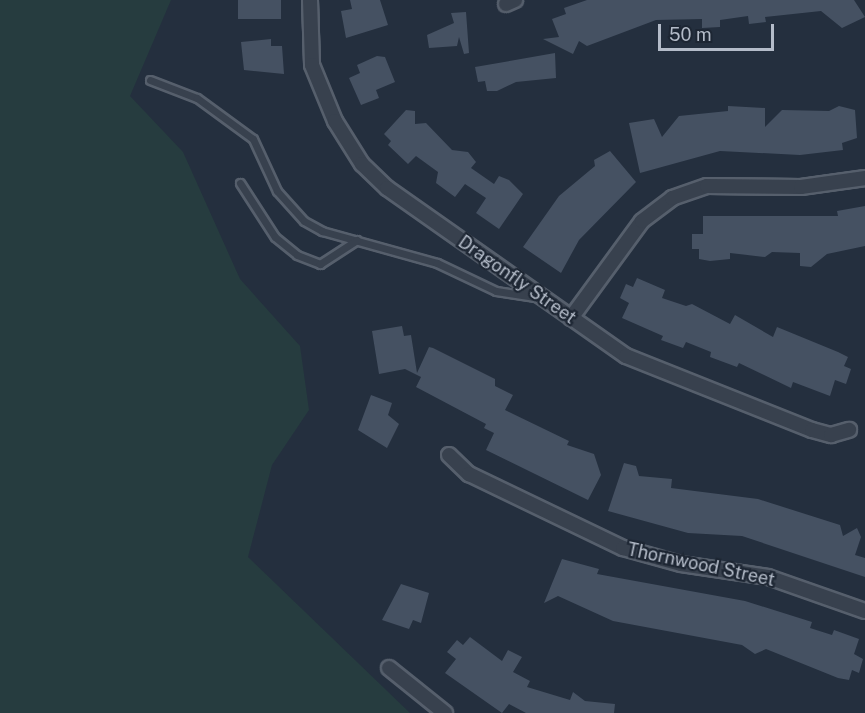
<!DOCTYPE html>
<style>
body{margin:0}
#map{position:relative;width:865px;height:713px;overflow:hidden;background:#242f3e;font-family:"Public Sans",sans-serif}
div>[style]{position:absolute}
.green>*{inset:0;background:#263c3f}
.building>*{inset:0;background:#455162;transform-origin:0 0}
.roads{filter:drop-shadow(2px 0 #565f6c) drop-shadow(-2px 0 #565f6c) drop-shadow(0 2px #565f6c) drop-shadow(0 -2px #565f6c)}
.service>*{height:7px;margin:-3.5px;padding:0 3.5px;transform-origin:3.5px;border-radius:3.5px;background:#38414e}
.minor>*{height:14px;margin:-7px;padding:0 7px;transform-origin:7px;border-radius:7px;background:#38414e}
span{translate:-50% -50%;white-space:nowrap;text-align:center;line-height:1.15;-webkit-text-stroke:4.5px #1d2633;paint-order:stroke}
.street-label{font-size:18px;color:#b4bcc9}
.scale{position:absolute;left:658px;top:24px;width:116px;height:27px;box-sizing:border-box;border:3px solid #b4bcc9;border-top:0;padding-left:8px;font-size:18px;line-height:21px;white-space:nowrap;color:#b4bcc9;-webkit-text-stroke:4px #1d2633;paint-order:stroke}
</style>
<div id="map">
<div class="green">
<i style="clip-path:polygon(0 0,171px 0,130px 96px,183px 152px,240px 279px,300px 346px,309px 410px,272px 465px,248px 557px,410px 713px,0 713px)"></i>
</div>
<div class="building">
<i style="left:238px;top:0;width:43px;height:19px"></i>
<i style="clip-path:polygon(350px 0,380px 0,388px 25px,346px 38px,341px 11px,352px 9px)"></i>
<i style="clip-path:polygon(587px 0,854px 0,865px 17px,842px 28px,821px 11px,765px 17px,766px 22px,749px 24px,748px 16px,720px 20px,720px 27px,702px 28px,702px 19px,656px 20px,587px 46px,579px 41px,573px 54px,543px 39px,559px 37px,552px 19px,566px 14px,564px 8px)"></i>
<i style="clip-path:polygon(466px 12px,469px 53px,464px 54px,459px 37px,457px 46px,429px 48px,427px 35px,454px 23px,451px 13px)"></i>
<i style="clip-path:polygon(271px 39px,271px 46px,282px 46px,284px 74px,244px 70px,241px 42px)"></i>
<i style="clip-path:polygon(555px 53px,556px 78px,516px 82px,497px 91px,487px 91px,485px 81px,478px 82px,475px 67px)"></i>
<i style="clip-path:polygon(377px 56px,385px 57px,395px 82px,376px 90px,379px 98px,361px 105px,349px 78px,360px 73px,357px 65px)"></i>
<i style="clip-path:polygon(728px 106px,765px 108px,765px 127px,782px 110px,829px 111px,839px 106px,855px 110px,857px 138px,842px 143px,843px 150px,800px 155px,720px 151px,640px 173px,629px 123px,654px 119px,662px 137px,679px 116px,728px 111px)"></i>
<i style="clip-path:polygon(406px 110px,415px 111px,415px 124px,426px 123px,452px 150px,468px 152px,476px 162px,471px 168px,494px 184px,499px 176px,509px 180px,523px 194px,499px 229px,476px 213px,486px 198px,465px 184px,455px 197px,436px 183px,438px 172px,416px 156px,408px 164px,388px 145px,391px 141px,384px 134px)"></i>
<i style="clip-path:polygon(610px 151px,636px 182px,579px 240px,561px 273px,523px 247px,559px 196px,595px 166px,594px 160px)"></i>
<i style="clip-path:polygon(865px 206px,865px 246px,827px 254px,811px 267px,800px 266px,800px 253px,772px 252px,765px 257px,730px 253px,730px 259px,710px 261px,699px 259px,699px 249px,692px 249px,692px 234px,703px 234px,703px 216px,838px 216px,837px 211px)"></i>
<i style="clip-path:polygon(637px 278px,665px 290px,662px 298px,686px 306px,692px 304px,730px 324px,735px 315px,773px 337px,777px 327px,838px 352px,848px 357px,844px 366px,851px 369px,846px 384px,835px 380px,830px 396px,793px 382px,791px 388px,739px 363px,737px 367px,710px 357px,711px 352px,686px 342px,683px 348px,661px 340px,663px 336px,622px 318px,629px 303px,620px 298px,626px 284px,633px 287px)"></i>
<i style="clip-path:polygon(402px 326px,404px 336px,411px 335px,417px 373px,429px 347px,433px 348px,495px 379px,495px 386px,513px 395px,505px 410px,569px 441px,567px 445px,594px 454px,601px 475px,588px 500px,486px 450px,494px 433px,484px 428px,486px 424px,416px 387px,421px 377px,405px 369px,379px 374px,372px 331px)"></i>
<i style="clip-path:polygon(371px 395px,392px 403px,388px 415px,399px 424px,387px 448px,358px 430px)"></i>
<i style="clip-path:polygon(624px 463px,636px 466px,639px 476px,672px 479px,671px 488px,758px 499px,840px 525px,843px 536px,857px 528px,861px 537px,855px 555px,865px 558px,865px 577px,742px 536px,688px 533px,608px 511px)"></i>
<i style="clip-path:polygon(562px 559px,599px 569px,597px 574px,745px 601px,812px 622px,810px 628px,832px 635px,834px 630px,859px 639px,854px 654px,863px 659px,859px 673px,852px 670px,849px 680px,838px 678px,766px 649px,755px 654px,742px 645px,613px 621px,558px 596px,544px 603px)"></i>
<i style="clip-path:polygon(401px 584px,429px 593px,421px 623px,413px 620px,409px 629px,382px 620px)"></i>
<i style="clip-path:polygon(470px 637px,502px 661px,508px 650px,522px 657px,513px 672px,530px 681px,527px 687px,570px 700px,573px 692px,585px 701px,615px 704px,614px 713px,526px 713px,509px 704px,502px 713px,445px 673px,456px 659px,447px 652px,457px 640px,463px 645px)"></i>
</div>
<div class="roads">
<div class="service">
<i style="left:150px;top:80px;width:50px;rotate:21deg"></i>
<i style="left:197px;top:98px;width:69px;rotate:36.2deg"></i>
<i style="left:253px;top:139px;width:57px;rotate:65.2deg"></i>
<i style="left:277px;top:191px;width:40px;rotate:48deg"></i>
<i style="left:304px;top:221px;width:21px;rotate:29deg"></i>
<i style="left:322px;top:231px;width:119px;rotate:15.5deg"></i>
<i style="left:437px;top:263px;width:65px;rotate:25.4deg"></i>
<i style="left:496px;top:291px;width:46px;rotate:8.8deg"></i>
<i style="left:240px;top:183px;width:64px;rotate:57.1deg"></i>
<i style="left:275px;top:237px;width:28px;rotate:39deg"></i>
<i style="left:297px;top:255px;width:25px;rotate:21deg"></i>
<i style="left:320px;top:264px;width:44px;rotate:-33deg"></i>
</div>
<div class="minor">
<i style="left:310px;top:0;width:65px;rotate:88.2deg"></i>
<i style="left:312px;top:65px;width:61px;rotate:67.7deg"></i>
<i style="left:335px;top:121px;width:51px;rotate:57.9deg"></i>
<i style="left:362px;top:164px;width:35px;rotate:44deg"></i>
<i style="left:387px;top:188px;width:292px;rotate:35.1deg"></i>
<i style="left:626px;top:356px;width:200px;rotate:21.7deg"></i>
<i style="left:812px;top:430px;width:20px;rotate:15deg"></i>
<i style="left:831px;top:435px;width:19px;rotate:-16deg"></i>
<i style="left:506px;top:4px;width:10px;rotate:-24deg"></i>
<i style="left:571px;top:318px;width:120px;rotate:-53.8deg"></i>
<i style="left:642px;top:221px;width:38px;rotate:-37deg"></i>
<i style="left:672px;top:198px;width:37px;rotate:-19deg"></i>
<i style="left:707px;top:186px;width:94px;rotate:0.6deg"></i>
<i style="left:801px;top:187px;width:65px;rotate:-8deg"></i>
<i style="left:449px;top:455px;width:28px;rotate:44deg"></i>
<i style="left:469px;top:474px;width:171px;rotate:25.7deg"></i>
<i style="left:623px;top:548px;width:60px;rotate:15.4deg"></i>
<i style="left:681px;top:564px;width:88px;rotate:8.5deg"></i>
<i style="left:768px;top:577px;width:103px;rotate:19.3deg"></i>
<i style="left:389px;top:668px;width:72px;rotate:38.8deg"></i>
</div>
</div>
<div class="street-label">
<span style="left:517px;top:280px;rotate:35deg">Dragonfly Street</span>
<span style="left:701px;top:565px;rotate:12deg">Thornwood Street</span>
</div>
<div class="scale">50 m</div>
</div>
